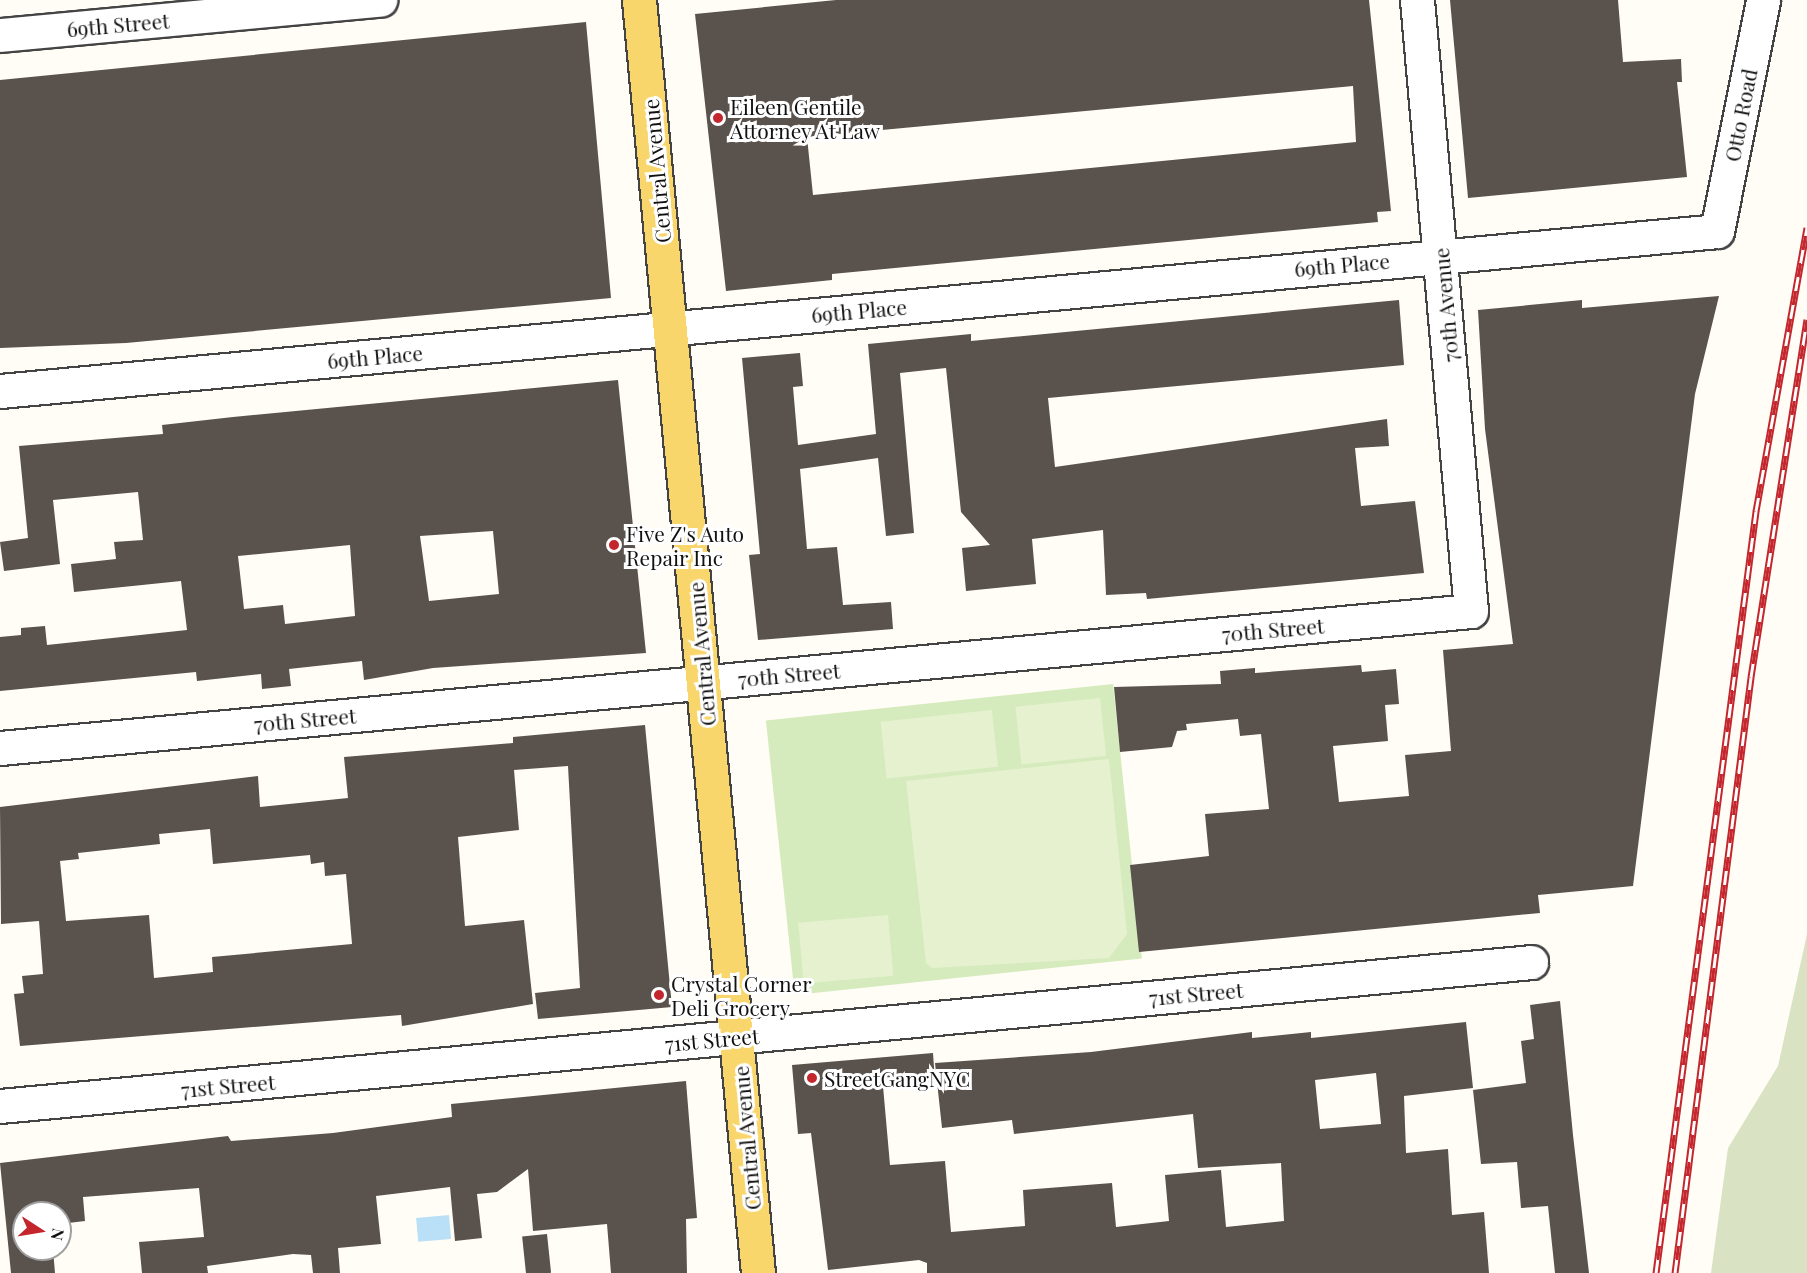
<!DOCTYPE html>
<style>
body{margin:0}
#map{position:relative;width:1807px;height:1273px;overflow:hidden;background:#fffdf5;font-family:"Playfair Display",serif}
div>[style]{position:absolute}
.green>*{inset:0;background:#d5ebbd;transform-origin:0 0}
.cemetery>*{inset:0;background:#d9e3c4}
.pitch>*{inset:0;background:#e6f2cf;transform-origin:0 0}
.water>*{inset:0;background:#b9e0f7;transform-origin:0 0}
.building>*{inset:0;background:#5a524d;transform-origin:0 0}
.roads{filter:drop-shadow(2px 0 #444) drop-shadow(-2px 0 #444) drop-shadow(0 2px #444) drop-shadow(0 -2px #444)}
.minor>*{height:33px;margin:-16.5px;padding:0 16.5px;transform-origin:16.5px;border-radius:16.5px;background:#fff}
.major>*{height:33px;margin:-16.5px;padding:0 16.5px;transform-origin:16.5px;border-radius:16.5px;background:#f9d66b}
.rail>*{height:7px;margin-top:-3.5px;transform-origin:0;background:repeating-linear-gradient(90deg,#fff 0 14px,#c4262e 0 28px);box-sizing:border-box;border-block:2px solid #c4262e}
.dots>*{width:16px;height:16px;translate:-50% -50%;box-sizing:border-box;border:3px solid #fff;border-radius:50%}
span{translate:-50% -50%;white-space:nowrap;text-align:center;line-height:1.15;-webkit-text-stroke:6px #fff;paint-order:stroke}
.street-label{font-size:21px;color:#111}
.poi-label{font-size:21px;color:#111}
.left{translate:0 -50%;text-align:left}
.north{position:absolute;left:12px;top:1201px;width:60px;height:60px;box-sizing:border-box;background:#fff;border:2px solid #a0a0a0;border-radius:50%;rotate:102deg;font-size:16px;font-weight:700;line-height:24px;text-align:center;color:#111}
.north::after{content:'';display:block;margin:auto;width:21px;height:27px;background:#c4262e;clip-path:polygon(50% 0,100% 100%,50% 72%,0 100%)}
</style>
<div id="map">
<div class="green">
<i style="left:1113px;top:684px;width:276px;height:349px;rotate:84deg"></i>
</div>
<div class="cemetery">
<i style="clip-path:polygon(1807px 934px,1807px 1273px,1711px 1273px,1728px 1148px,1778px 1066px)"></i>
</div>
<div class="pitch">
<i style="left:1100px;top:698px;width:58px;height:85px;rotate:84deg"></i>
<i style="left:992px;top:710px;width:57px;height:112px;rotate:84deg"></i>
<i style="clip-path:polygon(1109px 759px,1127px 934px,1109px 958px,932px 968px,926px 963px,906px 781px)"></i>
<i style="left:888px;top:915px;width:61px;height:90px;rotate:85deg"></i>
</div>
<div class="water">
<i style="left:449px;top:1215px;width:24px;height:33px;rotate:85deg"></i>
</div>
<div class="building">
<i style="clip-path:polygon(evenodd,836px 0,1369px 0,1391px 211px,1377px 212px,1378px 222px,832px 274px,832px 280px,726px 291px,695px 14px,836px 0,1353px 86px,1356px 142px,813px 195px,807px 137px,1353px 86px)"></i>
<i style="clip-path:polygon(1450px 0,1618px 0,1623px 62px,1681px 59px,1682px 82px,1677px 82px,1687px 177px,1468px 198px)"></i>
<i style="clip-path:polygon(586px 22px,611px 298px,126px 343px,0 348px,0 80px)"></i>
<i style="clip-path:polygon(1719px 296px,1695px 394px,1633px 886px,1538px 895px,1540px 913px,1139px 952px,1130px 865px,1209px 856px,1205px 814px,1269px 809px,1261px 734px,1240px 736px,1238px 719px,1186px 724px,1187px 730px,1177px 731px,1172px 747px,1120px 752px,1114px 687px,1221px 684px,1220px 671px,1255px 668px,1255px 673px,1361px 665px,1362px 672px,1396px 669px,1399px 704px,1385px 705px,1388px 741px,1333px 746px,1339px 802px,1409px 796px,1405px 755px,1451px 751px,1443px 650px,1513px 644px,1485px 429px,1478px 310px,1582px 300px,1582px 308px)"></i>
<i style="clip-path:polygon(1399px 300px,1404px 365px,1048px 398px,1055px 467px,1387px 419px,1389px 446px,1355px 448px,1361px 506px,1415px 501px,1424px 573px,1147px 599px,1146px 593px,1106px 595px,1103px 530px,1032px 539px,1036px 584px,966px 591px,962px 548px,990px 545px,961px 512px,946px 368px,900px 373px,914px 533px,886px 536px,878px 458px,800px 469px,807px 549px,837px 547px,843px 605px,891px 602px,893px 629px,758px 640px,749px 555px,760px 554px,742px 358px,800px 353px,803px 386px,793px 387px,798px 445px,876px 434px,868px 344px,971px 334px,971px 341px)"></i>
<i style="clip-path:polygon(evenodd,618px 380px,646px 653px,433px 668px,364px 680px,362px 661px,289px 669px,291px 686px,262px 689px,261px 674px,197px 681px,196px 672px,0 691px,0 637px,21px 635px,21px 628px,45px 626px,47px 645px,187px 630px,181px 581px,74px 592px,71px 564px,116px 559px,114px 542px,143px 540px,138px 492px,53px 500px,60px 564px,4px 571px,0 542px,28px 538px,19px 446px,163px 434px,162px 425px,233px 417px,618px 380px,493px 531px,499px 594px,429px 601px,420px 536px,493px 531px,618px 380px,350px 545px,355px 616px,285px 624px,283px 605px,244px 609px,238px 556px,350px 545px)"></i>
<i style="clip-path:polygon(evenodd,645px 725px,672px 1007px,538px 1019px,535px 993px,580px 988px,568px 766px,514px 770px,519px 830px,458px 837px,465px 926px,524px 920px,533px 1004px,402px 1026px,401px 1015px,20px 1046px,14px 994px,24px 993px,22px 976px,43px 974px,39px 921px,1px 924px,0 807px,258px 776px,260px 807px,348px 798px,344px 757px,513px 743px,513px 737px,645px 725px,210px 829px,213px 864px,310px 855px,311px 864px,324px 862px,325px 876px,346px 874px,352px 944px,212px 957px,213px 972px,154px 978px,149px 915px,66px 921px,60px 861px,79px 859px,78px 853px,160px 844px,159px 834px,210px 829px)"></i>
<i style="clip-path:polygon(1560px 1001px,1573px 1135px,1589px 1273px,1555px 1273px,1548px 1206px,1521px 1208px,1517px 1162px,1481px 1164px,1473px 1090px,1526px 1083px,1521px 1041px,1534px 1039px,1530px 1005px)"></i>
<i style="clip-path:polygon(evenodd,1466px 1022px,1473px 1088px,1404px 1096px,1406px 1153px,1448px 1149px,1452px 1215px,1484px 1212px,1489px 1273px,927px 1273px,927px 1263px,919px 1260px,828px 1270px,811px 1133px,798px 1134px,792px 1065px,933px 1053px,935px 1081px,883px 1086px,890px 1165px,945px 1161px,951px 1232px,1025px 1226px,1023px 1190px,1112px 1183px,1116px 1227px,1169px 1221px,1165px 1175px,1221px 1170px,1226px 1227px,1284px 1221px,1281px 1163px,1198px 1168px,1193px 1114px,1014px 1134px,1012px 1120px,942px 1128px,935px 1063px,1091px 1052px,1252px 1032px,1252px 1038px,1311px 1032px,1311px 1038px,1466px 1022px,1376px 1073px,1381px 1124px,1320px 1129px,1315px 1080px,1376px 1073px)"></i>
<i style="clip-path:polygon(686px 1081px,697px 1218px,686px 1219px,687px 1273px,611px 1273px,607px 1224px,533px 1231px,528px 1169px,497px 1192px,477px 1194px,482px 1238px,455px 1241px,450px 1187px,376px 1196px,381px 1244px,338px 1248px,340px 1273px,313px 1273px,311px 1255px,293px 1254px,207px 1266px,208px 1273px,142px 1273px,139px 1242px,204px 1237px,199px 1188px,83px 1197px,85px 1221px,60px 1224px,60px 1213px,24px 1213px,24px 1249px,53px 1249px,55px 1273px,11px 1273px,0 1163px,228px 1136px,231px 1141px,333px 1133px,452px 1117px,451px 1104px)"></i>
<i style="left:547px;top:1234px;width:39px;height:25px;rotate:84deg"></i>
</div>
<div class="roads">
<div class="minor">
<i style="left:0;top:35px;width:382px;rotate:-5.3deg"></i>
<i style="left:0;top:391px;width:1724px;rotate:-5.32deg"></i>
<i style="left:1717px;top:231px;width:236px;rotate:-78.7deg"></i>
<i style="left:0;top:748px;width:1477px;rotate:-5.32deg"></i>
<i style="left:1471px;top:611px;width:613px;rotate:-95.05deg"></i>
<i style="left:0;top:1106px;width:1538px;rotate:-5.37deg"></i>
</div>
<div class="major">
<i style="left:639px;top:0;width:1279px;rotate:84.66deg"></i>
</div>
</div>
<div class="rail">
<i style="left:1656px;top:1273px;width:769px;rotate:-82.52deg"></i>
<i style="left:1756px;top:511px;width:288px;rotate:-79.8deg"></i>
<i style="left:1675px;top:1273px;width:601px;rotate:-82.73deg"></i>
<i style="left:1751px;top:677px;width:362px;rotate:-81.1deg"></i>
</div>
<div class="dots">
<i style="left:718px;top:118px;background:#c4262e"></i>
<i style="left:614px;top:545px;background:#c4262e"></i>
<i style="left:659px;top:995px;background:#c4262e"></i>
<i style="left:812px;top:1078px;background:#c4262e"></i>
</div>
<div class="street-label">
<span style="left:118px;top:24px;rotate:-5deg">69th Street</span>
<span style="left:1740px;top:115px;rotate:-79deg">Otto Road</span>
<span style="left:656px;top:171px;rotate:-95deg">Central Avenue</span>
<span style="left:1342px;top:264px;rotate:-5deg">69th Place</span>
<span style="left:1445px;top:305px;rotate:-95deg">70th Avenue</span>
<span style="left:859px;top:310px;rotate:-5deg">69th Place</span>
<span style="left:375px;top:356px;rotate:-5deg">69th Place</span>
<span style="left:1273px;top:629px;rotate:-5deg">70th Street</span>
<span style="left:701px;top:654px;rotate:-95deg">Central Avenue</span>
<span style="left:789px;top:674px;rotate:-5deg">70th Street</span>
<span style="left:305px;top:719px;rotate:-5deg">70th Street</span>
<span style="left:1196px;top:993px;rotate:-5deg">71st Street</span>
<span style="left:712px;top:1039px;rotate:-5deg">71st Street</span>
<span style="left:228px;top:1085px;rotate:-5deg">71st Street</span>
<span style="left:746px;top:1138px;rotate:-95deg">Central Avenue</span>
</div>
<div class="poi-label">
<span class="left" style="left:730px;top:118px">Eileen Gentile<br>Attorney At Law</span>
<span class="left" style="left:626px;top:545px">Five Z's Auto<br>Repair Inc</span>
<span class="left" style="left:671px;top:995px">Crystal Corner<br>Deli Grocery</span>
<span class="left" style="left:824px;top:1078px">StreetGangNYC</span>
</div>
<div class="north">N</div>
</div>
